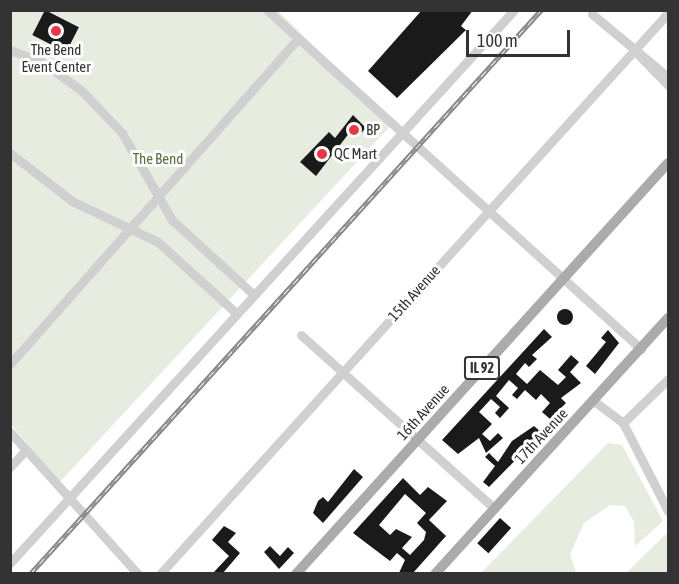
<!DOCTYPE html>
<style>
body{margin:0}
#map{position:relative;width:679px;height:584px;overflow:hidden;background:#fff;font-family:"Asap Condensed",sans-serif}
div>[style]{position:absolute}
.green>*{inset:0;background:#e6ecdf}
.building>*{inset:0;background:#1a1a1a;transform-origin:0 0}
.round{border-radius:50%}
.minor>*{height:9px;margin:-4.5px;padding:0 4.5px;transform-origin:4.5px;border-radius:4.5px;background:#d0d0d0}
.major>*{height:10px;margin:-5px;padding:0 5px;transform-origin:5px;border-radius:5px;background:#ababab}
.rail>*{height:4.5px;margin-top:-2.25px;transform-origin:0;background:repeating-linear-gradient(90deg,#fff 0 7px,#888 0 14px);box-sizing:border-box;border-block:2px solid #888}
.dots>*{width:16px;height:16px;translate:-50% -50%;box-sizing:border-box;border:3px solid #fff;border-radius:50%}
span{translate:-50% -50%;white-space:nowrap;text-align:center;line-height:1.15;-webkit-text-stroke:6px #fff;paint-order:stroke}
.shield-label span{padding:2px 4px;background:#fff;border:2px solid;border-radius:4px;-webkit-text-stroke-width:0}
.shield-label{font-size:14px;color:#333;font-weight:700}
.poi-label{font-size:15px;color:#333}
.left{translate:0 -50%;text-align:left}
.park-label{font-size:15px;color:#56703f}
.street-label{font-size:15px;color:#333}
.frame{position:absolute;inset:0;border:12px solid #333;pointer-events:none}
.scale{position:absolute;left:466px;top:30px;width:104px;height:27px;box-sizing:border-box;border:3px solid #333;border-top:0;padding-left:8px;font-size:18px;line-height:21px;white-space:nowrap;color:#333;-webkit-text-stroke:4px #fff;paint-order:stroke}
</style>
<div id="map">
<div class="green">
<i style="clip-path:polygon(10px 11px,278px 11px,393px 123px,59px 483px,11px 424px)"></i>
<i style="clip-path:polygon(608px 443px,622px 445px,663px 521px,635px 546px,634px 522px,625px 506px,610px 505px,584px 523px,570px 554px,576px 573px,481px 573px)"></i>
<i style="clip-path:polygon(668px 532px,668px 573px,626px 573px)"></i>
</div>
<div class="building">
<i style="left:45px;top:10px;width:38px;height:28px;rotate:27deg"></i>
<i style="clip-path:polygon(422px 10px,473px 10px,461px 26px,466px 30px,397px 98px,368px 71px)"></i>
<i style="clip-path:polygon(353px 115px,366px 128px,356px 138px,350px 132px,316px 176px,300px 162px,329px 132px,335px 138px)"></i>
<i class="round" style="left:557px;top:309px;width:16px;height:16px"></i>
<i style="clip-path:polygon(544px 329px,552px 337px,532px 355px,537px 359px,529px 367px,525px 363px,516px 374px,527px 384px,540px 370px,558px 385px,566px 377px,558px 370px,571px 355px,579px 362px,570px 372px,581px 383px,561px 398px,566px 403px,550px 419px,542px 412px,550px 403px,541px 394px,536px 400px,525px 390px,517px 399px,512px 395px,518px 388px,509px 380px,496px 396px,509px 408px,500px 418px,495px 413px,500px 407px,491px 399px,479px 412px,492px 424px,482px 434px,490px 441px,498px 433px,503px 438px,486px 453px,479px 438px,458px 454px,442px 440px)"></i>
<i style="clip-path:polygon(608px 330px,619px 343px,595px 374px,586px 366px,606px 342px,601px 338px)"></i>
<i style="clip-path:polygon(534px 426px,542px 433px,489px 487px,483px 482px,495px 466px,485px 457px,489px 453px,498px 462px,512px 441px)"></i>
<i style="clip-path:polygon(354px 469px,363px 477px,323px 523px,313px 513px,318px 501px,323px 497px,328px 502px)"></i>
<i style="clip-path:polygon(evenodd,403px 478px,420px 495px,428px 487px,447px 501px,429px 520px,446px 536px,413px 573px,399px 573px,405px 560px,397px 553px,390px 561px,353px 533px,403px 478px,405px 494px,426px 513px,417px 523px,426px 532px,424px 540px,410px 555px,402px 548px,412px 537px,396px 529px,390px 535px,379px 525px,405px 494px)"></i>
<i style="left:500px;top:518px;width:15px;height:34px;rotate:42deg"></i>
<i style="clip-path:polygon(224px 526px,236px 533px,228px 542px,240px 553px,223px 573px,213px 573px,229px 556px,212px 540px)"></i>
<i style="clip-path:polygon(270px 546px,280px 556px,288px 547px,294px 553px,279px 569px,264px 552px)"></i>
</div>
<div class="minor">
<i style="left:267px;top:10px;width:505px;rotate:42.19deg"></i>
<i style="left:592px;top:14px;width:99px;rotate:39.7deg"></i>
<i style="left:10px;top:50px;width:34px;rotate:21deg"></i>
<i style="left:42px;top:62px;width:49px;rotate:35.9deg"></i>
<i style="left:82px;top:91px;width:58px;rotate:46.4deg"></i>
<i style="left:122px;top:133px;width:100px;rotate:60.1deg"></i>
<i style="left:172px;top:220px;width:110px;rotate:42.4deg"></i>
<i style="left:636px;top:52px;width:46px;rotate:45.9deg"></i>
<i style="left:10px;top:153px;width:78px;rotate:37.7deg"></i>
<i style="left:72px;top:201px;width:95px;rotate:25.5deg"></i>
<i style="left:158px;top:242px;width:105px;rotate:42.3deg"></i>
<i style="left:301px;top:335px;width:259px;rotate:41.9deg"></i>
<i style="left:10px;top:364px;width:434px;rotate:-48.5deg"></i>
<i style="left:594px;top:401px;width:36px;rotate:37deg"></i>
<i style="left:623px;top:423px;width:99px;rotate:62.9deg"></i>
<i style="left:623px;top:423px;width:63px;rotate:-44.4deg"></i>
<i style="left:10px;top:432px;width:191px;rotate:48deg"></i>
<i style="left:10px;top:467px;width:23px;rotate:-47deg"></i>
<i style="left:10px;top:563px;width:748px;rotate:-47.65deg"></i>
<i style="left:160px;top:574px;width:757px;rotate:-47.84deg"></i>
</div>
<div class="major">
<i style="left:296px;top:574px;width:554px;rotate:-47.85deg"></i>
<i style="left:435px;top:574px;width:346px;rotate:-47.7deg"></i>
</div>
<div class="rail">
<i style="left:30px;top:574px;width:761px;rotate:-47.82deg"></i>
</div>
<div class="dots">
<i style="left:56px;top:31px;background:#e63946"></i>
<i style="left:354px;top:130px;background:#e63946"></i>
<i style="left:322px;top:154px;background:#e63946"></i>
</div>
<div class="shield-label">
<span style="left:482px;top:368px">IL 92</span>
</div>
<div class="poi-label">
<span style="left:56px;top:58px">The Bend<br>Event Center</span>
<span class="left" style="left:366px;top:130px">BP</span>
<span class="left" style="left:334px;top:154px">QC Mart</span>
</div>
<div class="park-label">
<span style="left:158px;top:159px">The Bend</span>
</div>
<div class="street-label">
<span style="left:414px;top:293px;rotate:-48deg">15th Avenue</span>
<span style="left:423px;top:412px;rotate:-48deg">16th Avenue</span>
<span style="left:541px;top:436px;rotate:-47deg">17th Avenue</span>
</div>
<div class="frame"></div>
<div class="scale">100 m</div>
</div>
